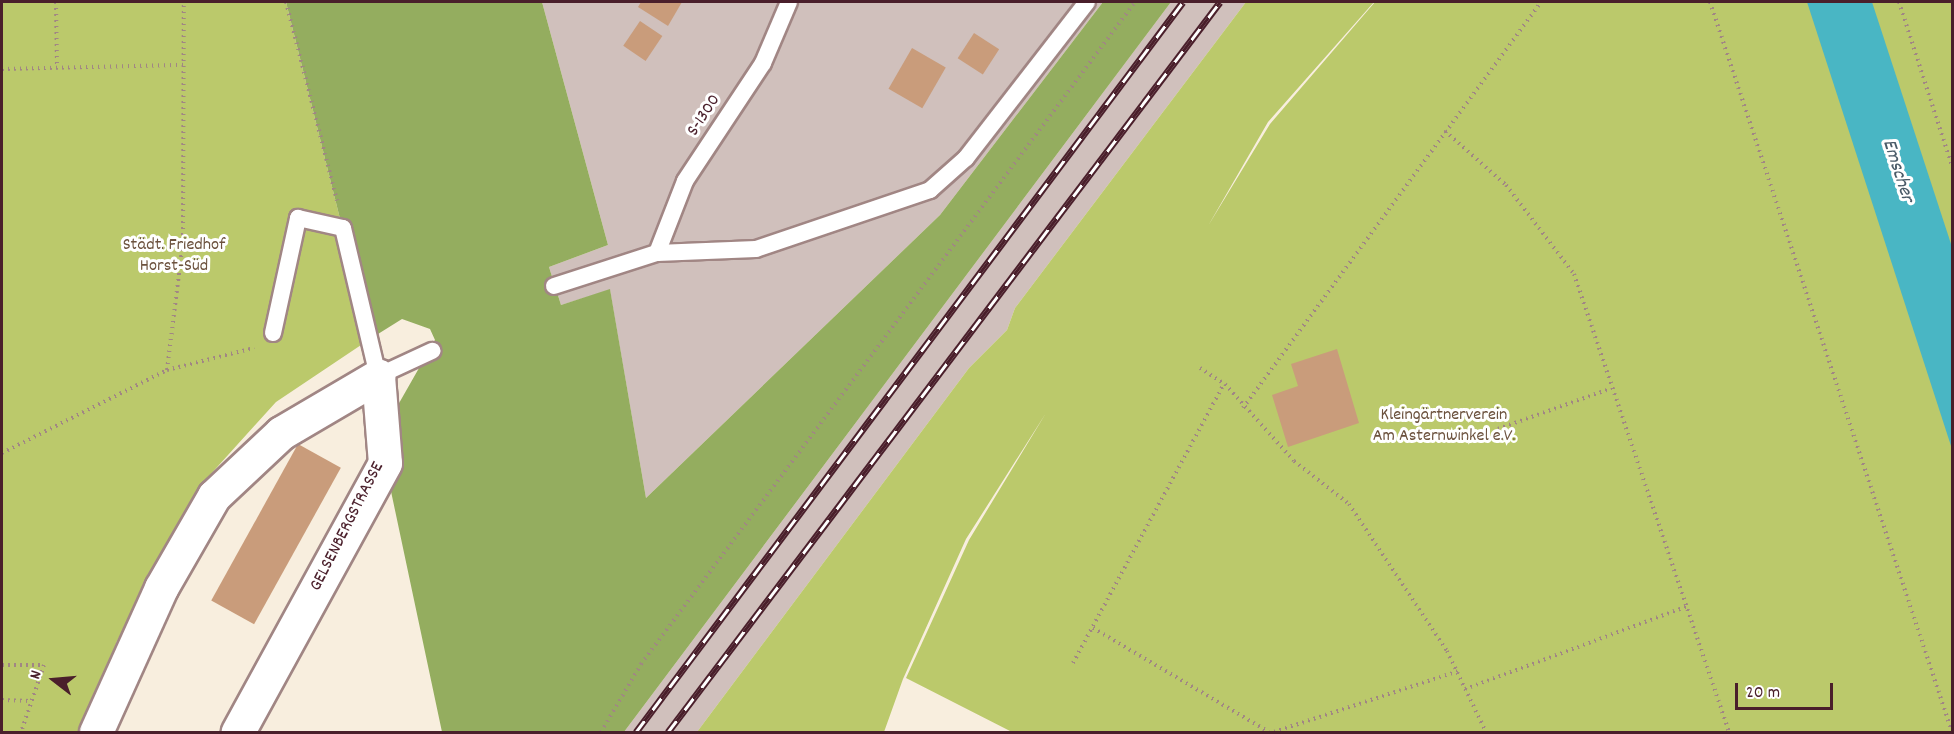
<!DOCTYPE html>
<meta charset="utf-8">
<style>
body{margin:0}
#map{position:relative;width:1954px;height:734px;overflow:hidden;background:#f8eede;font-family:Dekko,sans-serif}
div>[style]{position:absolute}
.industrial>*{inset:0;background:#d0c0bc}
.green>*{inset:0;background:#bbc96b}
.forest>*{inset:0;background:#94ad5f}
.water>*{inset:0;background:#49b6c4}
.building>*{inset:0;background:#c99c7b;transform-origin:0 0}
.path>*{height:4px;margin-top:-2px;transform-origin:0;background:repeating-linear-gradient(90deg,#a18684 0 1.5px,transparent 0 6px)}
.roads{filter:drop-shadow(2px 0 #a18684) drop-shadow(-2px 0 #a18684) drop-shadow(0 2px #a18684) drop-shadow(0 -2px #a18684)}
.lane>*{height:16px;margin:-8px;padding:0 8px;transform-origin:8px;border-radius:8px;background:#fff}
.street>*{height:33px;margin:-16.5px;padding:0 16.5px;transform-origin:16.5px;border-radius:16.5px;background:#fff}
.rail>*{height:7px;margin-top:-3.5px;transform-origin:0;background:repeating-linear-gradient(90deg,#fff 0 14px,#4a1f2b 0 28px);box-sizing:border-box;border-block:2px solid #4a1f2b}
span{translate:-50% -50%;white-space:nowrap;text-align:center;line-height:1.15;-webkit-text-stroke:6px #fff;paint-order:stroke}
.street-label{font-size:18px;color:#4a1f2b}
.park-label{font-size:18px;color:#6c523e}
.water-label{font-size:20px;color:#4a5b68;font-style:italic}
.frame{position:absolute;inset:0;border:3px solid #4a1f2b;pointer-events:none}
.north{position:absolute;left:24px;top:650px;width:60px;height:60px;-webkit-text-stroke:4px #fff;paint-order:stroke;rotate:286deg;font-size:16px;font-weight:700;line-height:24px;text-align:center;color:#4a1f2b}
.north::after{content:'';display:block;margin:auto;width:21px;height:27px;background:#4a1f2b;clip-path:polygon(50% 0,100% 100%,50% 72%,0 100%)}
.scale{position:absolute;left:1735px;top:683px;width:98px;height:27px;box-sizing:border-box;border:3px solid #4a1f2b;border-top:0;padding-left:8px;font-size:18px;line-height:21px;white-space:nowrap;color:#4a1f2b;-webkit-text-stroke:4px #fff;paint-order:stroke}
</style>
<div id="map">
<div class="industrial">
<i style="clip-path:polygon(542px 2px,1103px 2px,940px 215px,646px 498px,610px 290px,561px 305px,549px 267px,608px 245px)"></i>
<i style="clip-path:polygon(1171px 2px,1246px 2px,1015px 308px,1007px 330px,969px 368px,697px 732px,624px 732px)"></i>
</div>
<div class="green">
<i style="clip-path:polygon(2px 2px,286px 2px,370px 339px,276px 402px,200px 486px,117px 641px,83px 732px,2px 732px)"></i>
<i style="clip-path:polygon(1246px 2px,1374px 2px,1268px 122px,1208px 226px,1270px 124px,1375px 2px,1952px 2px,1952px 732px,1012px 732px,906px 678px,969px 540px,1046px 413px,966px 539px,903px 679px,884px 732px,697px 732px,969px 368px,1007px 330px,1015px 308px)"></i>
</div>
<div class="forest">
<i style="clip-path:polygon(286px 2px,542px 2px,608px 245px,549px 267px,561px 305px,610px 289px,646px 498px,940px 215px,1103px 2px,1171px 2px,624px 732px,442px 732px,385px 463px,390px 419px,435px 340px,430px 329px,402px 319px,370px 339px)"></i>
</div>
<div class="water">
<i style="clip-path:polygon(1807px 2px,1872px 2px,1952px 247px,1952px 449px)"></i>
</div>
<div class="building">
<i style="clip-path:polygon(641px 2px,682px 2px,668px 26px,638px 7px)"></i>
<i style="left:640px;top:21px;width:27px;height:30px;rotate:34deg"></i>
<i style="left:974px;top:33px;width:30px;height:30px;rotate:33deg"></i>
<i style="left:912px;top:48px;width:39px;height:47px;rotate:30deg"></i>
<i style="clip-path:polygon(1337px 349px,1359px 423px,1288px 447px,1272px 395px,1298px 386px,1291px 364px)"></i>
<i style="left:298px;top:444px;width:49px;height:179px;rotate:29deg"></i>
</div>
<div class="path">
<i style="left:56px;top:2px;width:65px;rotate:89.1deg"></i>
<i style="left:286px;top:2px;width:205px;rotate:75.6deg"></i>
<i style="left:1710px;top:2px;width:769px;rotate:71.66deg"></i>
<i style="left:1899px;top:2px;width:172px;rotate:72.1deg"></i>
<i style="left:2px;top:69px;width:183px;rotate:-1.3deg"></i>
<i style="left:1445px;top:131px;width:81px;rotate:41.5deg"></i>
<i style="left:1506px;top:185px;width:112px;rotate:52.6deg"></i>
<i style="left:1574px;top:274px;width:484px;rotate:71.3deg"></i>
<i style="left:1200px;top:368px;width:30px;rotate:33deg"></i>
<i style="left:1225px;top:384px;width:103px;rotate:48.1deg"></i>
<i style="left:1294px;top:461px;width:70px;rotate:38deg"></i>
<i style="left:1349px;top:504px;width:177px;rotate:56.3deg"></i>
<i style="left:1447px;top:651px;width:90px;rotate:64.3deg"></i>
<i style="left:167px;top:370px;width:130px;rotate:-82.9deg"></i>
<i style="left:183px;top:241px;width:239px;rotate:-89.8deg"></i>
<i style="left:1243px;top:408px;width:504px;rotate:-53.72deg"></i>
<i style="left:1498px;top:429px;width:118px;rotate:-19.8deg"></i>
<i style="left:2px;top:453px;width:185px;rotate:-26.7deg"></i>
<i style="left:167px;top:370px;width:90px;rotate:-14.2deg"></i>
<i style="left:1093px;top:628px;width:204px;rotate:30.6deg"></i>
<i style="left:1073px;top:663px;width:317px;rotate:-61.6deg"></i>
<i style="left:2px;top:665px;width:42px"></i>
<i style="left:44px;top:665px;width:71px;rotate:108.9deg"></i>
<i style="left:1465px;top:689px;width:236px;rotate:-20.4deg"></i>
<i style="left:2px;top:700px;width:29px;rotate:2deg"></i>
<i style="left:601px;top:732px;width:79px;rotate:-59.5deg"></i>
<i style="left:641px;top:664px;width:826px;rotate:-53.27deg"></i>
<i style="left:1274px;top:732px;width:194px;rotate:-18.3deg"></i>
</div>
<div class="roads">
<div class="lane">
<i style="left:657px;top:253px;width:77px;rotate:-68.7deg"></i>
<i style="left:685px;top:181px;width:141px;rotate:-56.5deg"></i>
<i style="left:763px;top:63px;width:66px;rotate:-66.9deg"></i>
<i style="left:554px;top:286px;width:108px;rotate:-17.8deg"></i>
<i style="left:657px;top:253px;width:99px;rotate:-2.3deg"></i>
<i style="left:756px;top:249px;width:184px;rotate:-18.7deg"></i>
<i style="left:930px;top:190px;width:48px;rotate:-41.6deg"></i>
<i style="left:966px;top:158px;width:197px;rotate:-52.2deg"></i>
<i style="left:273px;top:333px;width:118px;rotate:-77.7deg"></i>
<i style="left:298px;top:218px;width:46px;rotate:12.5deg"></i>
<i style="left:343px;top:228px;width:152px;rotate:76.7deg"></i>
<i style="left:378px;top:376px;width:60px;rotate:-24.8deg"></i>
</div>
<div class="street">
<i style="left:96px;top:732px;width:158px;rotate:-65.7deg"></i>
<i style="left:161px;top:588px;width:106px;rotate:-60.1deg"></i>
<i style="left:214px;top:496px;width:92px;rotate:-43.2deg"></i>
<i style="left:281px;top:433px;width:113px;rotate:-30.4deg"></i>
<i style="left:378px;top:376px;width:87px;rotate:85.4deg"></i>
<i style="left:385px;top:463px;width:307px;rotate:118.7deg"></i>
</div>
</div>
<div class="rail">
<i style="left:636px;top:732px;width:912px;rotate:-53.16deg"></i>
<i style="left:668px;top:732px;width:915px;rotate:-52.9deg"></i>
</div>
<div class="street-label">
<span style="left:705px;top:116px;rotate:-57deg">S-1300</span>
<span style="left:348px;top:527px;rotate:-63deg">GELSENBERGSTRASSE</span>
</div>
<div class="park-label">
<span style="left:174px;top:257px">Städt. Friedhof<br>Horst-Süd</span>
<span style="left:1444px;top:427px">Kleingärtnerverein<br>Am Asternwinkel e.V.</span>
</div>
<div class="water-label">
<span style="left:1897px;top:171px;rotate:72deg">Emscher</span>
</div>
<div class="frame"></div>
<div class="north">N</div>
<div class="scale">20 m</div>
</div>
